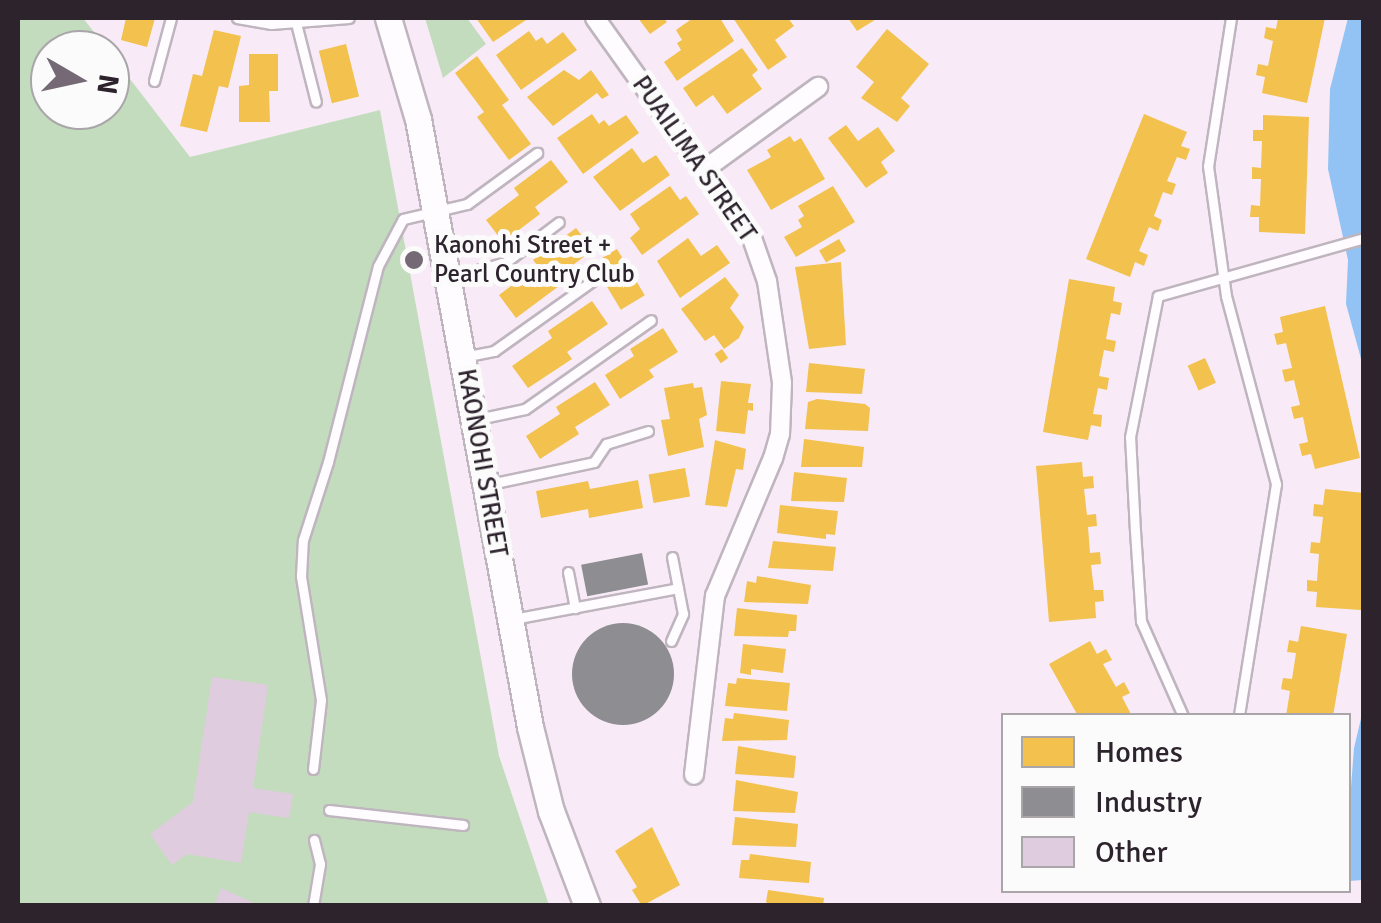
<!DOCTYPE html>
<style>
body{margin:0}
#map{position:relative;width:1381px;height:923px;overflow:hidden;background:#f8ebf7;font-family:Signika,sans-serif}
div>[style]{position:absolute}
.green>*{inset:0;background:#c3dcbd}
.water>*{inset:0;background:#92c3f4}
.homes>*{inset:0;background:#f2c14e;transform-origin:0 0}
.industry>*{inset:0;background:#8d8d92;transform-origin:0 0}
.round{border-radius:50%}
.building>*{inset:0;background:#e0ccdf}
.roads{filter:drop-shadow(2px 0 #bfb5bf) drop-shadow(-2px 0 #bfb5bf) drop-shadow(0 2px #bfb5bf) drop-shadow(0 -2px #bfb5bf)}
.lane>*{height:9px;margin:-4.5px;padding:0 4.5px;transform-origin:4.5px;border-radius:4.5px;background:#fefcfe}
.street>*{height:18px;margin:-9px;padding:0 9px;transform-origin:9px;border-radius:9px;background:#fefcfe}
.secondary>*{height:25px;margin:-12.5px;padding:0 12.5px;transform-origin:12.5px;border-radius:12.5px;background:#fefcfe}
.dots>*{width:28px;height:28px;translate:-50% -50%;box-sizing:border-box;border:5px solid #fbfbfb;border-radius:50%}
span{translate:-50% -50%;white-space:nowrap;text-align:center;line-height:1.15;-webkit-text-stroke:10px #fbfbfb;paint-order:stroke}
.street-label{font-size:25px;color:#2d232d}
.poi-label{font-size:25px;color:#2d232d}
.left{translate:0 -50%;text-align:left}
.frame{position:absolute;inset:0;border:20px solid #2d232d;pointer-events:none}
.legend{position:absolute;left:1001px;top:713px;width:350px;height:180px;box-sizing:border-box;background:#fbfbfb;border:2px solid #a9a5a9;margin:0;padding:12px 18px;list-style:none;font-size:30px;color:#2d232d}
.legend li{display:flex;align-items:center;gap:20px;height:50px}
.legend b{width:50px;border:2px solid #a9a5a9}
.north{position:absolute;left:30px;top:30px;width:100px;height:100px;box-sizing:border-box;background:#fbfbfb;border:2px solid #a9a5a9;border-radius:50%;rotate:99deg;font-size:28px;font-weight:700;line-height:40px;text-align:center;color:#2d232d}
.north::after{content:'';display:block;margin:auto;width:35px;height:45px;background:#746974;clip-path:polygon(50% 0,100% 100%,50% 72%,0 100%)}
</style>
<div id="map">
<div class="green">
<i style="clip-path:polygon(18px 18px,83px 18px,108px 50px,50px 50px,50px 110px,110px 110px,110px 53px,190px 157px,380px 110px,499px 756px,549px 905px,18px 905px)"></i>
<i style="clip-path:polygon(425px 18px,467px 18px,486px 44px,443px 78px)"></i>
</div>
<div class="water">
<i style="clip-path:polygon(1348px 18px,1363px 18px,1363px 366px,1346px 304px,1348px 260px,1328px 169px,1330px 89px)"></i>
<i style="clip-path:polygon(1363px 710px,1363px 880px,1349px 881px,1349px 813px,1354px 748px)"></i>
</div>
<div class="homes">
<i style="clip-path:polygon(126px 18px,155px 18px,147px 47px,121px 40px)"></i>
<i style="clip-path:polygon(476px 18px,529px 18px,493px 42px)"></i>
<i style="clip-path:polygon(638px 18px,663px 18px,667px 22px,650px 34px)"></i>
<i style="clip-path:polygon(693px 18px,720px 18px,734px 41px,677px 81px,664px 62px,681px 50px,677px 43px,682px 40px,676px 30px)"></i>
<i style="clip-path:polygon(733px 18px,788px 18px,794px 26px,775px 40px,787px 57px,768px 70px)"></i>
<i style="clip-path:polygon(848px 18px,878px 18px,857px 31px)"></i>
<i style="clip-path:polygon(1278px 18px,1325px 18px,1307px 103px,1262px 93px,1265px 77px,1256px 75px,1258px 64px,1268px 66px,1273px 41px,1264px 38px,1266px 27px,1276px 29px)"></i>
<i style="clip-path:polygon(887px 29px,929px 64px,901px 98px,910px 106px,897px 122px,861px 98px,874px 82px,856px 67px)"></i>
<i style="clip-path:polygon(214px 30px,241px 36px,228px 88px,219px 86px,207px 132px,180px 126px,193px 74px,202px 76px)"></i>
<i style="clip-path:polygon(529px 31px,536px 41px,542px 37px,547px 44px,563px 32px,577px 50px,521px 90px,496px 55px)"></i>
<i style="left:346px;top:44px;width:54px;height:28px;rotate:76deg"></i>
<i style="clip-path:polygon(742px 48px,758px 70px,752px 75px,762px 89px,727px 114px,713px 95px,696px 107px,683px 88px)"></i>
<i style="clip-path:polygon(249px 54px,278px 54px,278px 91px,269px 91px,270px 122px,239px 122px,239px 86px,249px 85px)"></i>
<i style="clip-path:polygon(477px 56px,509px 100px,502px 105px,531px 144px,509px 160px,477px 117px,484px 112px,455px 73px)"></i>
<i style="clip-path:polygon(564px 70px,579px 80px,591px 70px,609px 95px,602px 99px,597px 93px,553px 126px,527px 97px)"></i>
<i style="clip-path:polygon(592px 114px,599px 124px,604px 120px,609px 126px,626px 115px,639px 133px,583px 174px,557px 138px)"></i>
<i style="clip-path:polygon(1144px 114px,1187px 132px,1181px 146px,1190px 149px,1186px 160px,1177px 157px,1167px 181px,1176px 184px,1172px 195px,1163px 192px,1154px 216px,1162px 220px,1158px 231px,1149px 227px,1139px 251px,1148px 255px,1144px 266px,1135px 262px,1130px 277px,1086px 259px)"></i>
<i style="clip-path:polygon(1263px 115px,1309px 117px,1305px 234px,1259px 232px,1259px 217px,1250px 217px,1251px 205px,1260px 206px,1261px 179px,1252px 179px,1252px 167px,1261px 168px,1262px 141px,1253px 141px,1253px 130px,1263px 130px)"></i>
<i style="clip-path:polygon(846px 125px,858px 141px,878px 127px,895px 151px,881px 162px,888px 173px,866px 188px,828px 138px)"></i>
<i style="clip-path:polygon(790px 136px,794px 142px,801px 138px,825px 179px,771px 210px,747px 170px,771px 157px,767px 150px)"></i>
<i style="clip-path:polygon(632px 148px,643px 163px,656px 155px,670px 175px,620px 211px,593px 177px)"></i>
<i style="clip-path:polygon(551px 160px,568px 182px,535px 207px,540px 214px,503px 242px,486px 220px,519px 195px,514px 188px)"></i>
<i style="clip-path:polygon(670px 186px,680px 200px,686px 196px,699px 214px,642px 255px,630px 238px,640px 229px,630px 214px)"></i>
<i style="clip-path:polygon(833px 186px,855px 222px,796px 257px,784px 237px,802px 227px,798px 220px,804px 216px,798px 206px)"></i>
<i style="clip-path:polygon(576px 228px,593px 250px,554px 279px,559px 286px,516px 318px,499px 295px,538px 266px,533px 260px)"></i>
<i style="clip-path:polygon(688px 238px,701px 256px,717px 245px,730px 263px,680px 298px,657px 261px)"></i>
<i style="left:839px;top:239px;width:14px;height:23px;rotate:60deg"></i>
<i style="left:617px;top:249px;width:54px;height:28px;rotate:59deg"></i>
<i style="clip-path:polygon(841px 262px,846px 345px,809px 349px,795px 267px)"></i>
<i style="clip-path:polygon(725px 277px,739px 295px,730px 308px,744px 327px,739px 338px,724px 349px,714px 335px,705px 341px,681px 309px)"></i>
<i style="clip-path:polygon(1069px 279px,1115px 287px,1113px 301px,1122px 303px,1120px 315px,1111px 313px,1106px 339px,1116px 341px,1114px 352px,1104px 350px,1099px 376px,1109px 378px,1107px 390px,1098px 388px,1093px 414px,1102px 415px,1101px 427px,1091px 425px,1088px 440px,1043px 432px)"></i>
<i style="clip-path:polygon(592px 301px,608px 324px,567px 352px,572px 359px,528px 388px,512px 366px,552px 338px,548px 331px)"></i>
<i style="clip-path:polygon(1325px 306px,1360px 458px,1315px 469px,1311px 454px,1302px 456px,1299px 444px,1308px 442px,1303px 417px,1294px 419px,1291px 407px,1300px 405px,1294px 380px,1285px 382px,1282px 370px,1292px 368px,1286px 343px,1277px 345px,1274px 334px,1283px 332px,1280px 317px)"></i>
<i style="clip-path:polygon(663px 328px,678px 352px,649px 370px,654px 377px,620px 399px,605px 375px,634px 356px,630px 349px)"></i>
<i style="left:722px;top:349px;width:11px;height:9px;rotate:56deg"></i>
<i style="left:1205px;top:358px;width:27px;height:19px;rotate:66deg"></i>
<i style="clip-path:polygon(809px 363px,865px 369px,862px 394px,806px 392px)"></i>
<i style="clip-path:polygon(721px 381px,751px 384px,748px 403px,753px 403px,753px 411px,748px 410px,745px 434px,716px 431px)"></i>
<i style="clip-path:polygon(595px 382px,610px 405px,575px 427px,579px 434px,540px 459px,526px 436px,560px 414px,556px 407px)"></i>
<i style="clip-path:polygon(693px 383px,694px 388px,702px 387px,707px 415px,699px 419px,704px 447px,668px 456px,661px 420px,670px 419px,664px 388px)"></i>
<i style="clip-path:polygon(817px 399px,865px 404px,870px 408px,868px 431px,805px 429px,808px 402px)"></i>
<i style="clip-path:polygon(804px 439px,864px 447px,862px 467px,801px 467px)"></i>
<i style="clip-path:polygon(715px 440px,746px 449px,743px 470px,736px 469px,727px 507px,705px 505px)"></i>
<i style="clip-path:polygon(1082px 462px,1083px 477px,1093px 476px,1094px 488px,1084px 489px,1087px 515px,1096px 514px,1097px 526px,1088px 527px,1090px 553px,1100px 552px,1101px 564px,1091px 565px,1094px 590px,1103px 590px,1104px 601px,1095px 602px,1096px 618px,1049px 622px,1036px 466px)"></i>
<i style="left:685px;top:468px;width:29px;height:37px;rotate:80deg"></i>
<i style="clip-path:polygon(794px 472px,847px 478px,844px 502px,791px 501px)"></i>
<i style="clip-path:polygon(638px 480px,643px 508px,589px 518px,588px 509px,541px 518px,536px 491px,588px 481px,590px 489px)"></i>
<i style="clip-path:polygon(1325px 489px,1364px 493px,1361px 610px,1316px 607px,1317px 592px,1307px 591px,1307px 580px,1317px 581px,1319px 554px,1310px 553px,1311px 542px,1320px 543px,1323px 517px,1313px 516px,1314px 504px,1323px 505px)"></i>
<i style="clip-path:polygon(780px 505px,838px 511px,835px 535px,826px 534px,826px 539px,777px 533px)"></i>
<i style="clip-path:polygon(773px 541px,836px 547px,833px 571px,768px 568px)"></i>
<i style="clip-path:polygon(757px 576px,811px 585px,808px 604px,744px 602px,747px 581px,756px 583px)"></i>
<i style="clip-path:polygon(737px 608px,797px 615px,796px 631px,789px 631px,788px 637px,734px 636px)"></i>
<i style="clip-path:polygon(1301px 626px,1347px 634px,1333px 716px,1286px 716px,1290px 691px,1281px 689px,1283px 678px,1292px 679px,1296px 653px,1287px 652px,1289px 640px,1298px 642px)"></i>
<i style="clip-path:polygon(1090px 641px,1097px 654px,1106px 649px,1112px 660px,1103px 664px,1116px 687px,1124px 682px,1130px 693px,1122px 697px,1132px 716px,1078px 716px,1049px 664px)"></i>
<i style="clip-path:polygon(743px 644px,786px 649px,783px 673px,751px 669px,751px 675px,740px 673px)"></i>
<i style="clip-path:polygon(737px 678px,790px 683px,787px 711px,725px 706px,728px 683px,736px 684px)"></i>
<i style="clip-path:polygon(734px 713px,789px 720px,787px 740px,722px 741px,725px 718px,733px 719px)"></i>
<i style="clip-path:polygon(738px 746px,796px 756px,794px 778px,735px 774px)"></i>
<i style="clip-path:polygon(736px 780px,798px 792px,795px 813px,733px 811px)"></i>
<i style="clip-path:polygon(735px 817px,798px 824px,796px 847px,732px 845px)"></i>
<i style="clip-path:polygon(652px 827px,680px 885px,642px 906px,632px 890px,637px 887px,615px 851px)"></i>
<i style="clip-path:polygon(750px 854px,811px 862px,809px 883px,739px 878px,741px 860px,749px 860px)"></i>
<i style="clip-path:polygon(768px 890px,824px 898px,823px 906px,771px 906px,766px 902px)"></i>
</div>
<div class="industry">
<i style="left:642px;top:553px;width:32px;height:62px;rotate:79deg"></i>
<i class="round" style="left:572px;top:623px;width:102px;height:102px"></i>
</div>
<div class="building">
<i style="clip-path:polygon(212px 677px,268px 685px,253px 788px,293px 794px,289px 818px,249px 812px,241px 863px,187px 854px,172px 865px,150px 834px,193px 802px)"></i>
<i style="clip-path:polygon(221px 888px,261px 906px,214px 906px)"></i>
</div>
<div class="roads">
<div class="lane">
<i style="left:237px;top:18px;width:35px;rotate:10deg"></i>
<i style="left:271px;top:24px;width:78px;rotate:-4.4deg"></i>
<i style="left:1231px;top:18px;width:150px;rotate:98.8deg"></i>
<i style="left:1208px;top:166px;width:131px;rotate:82.1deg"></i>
<i style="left:1226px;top:296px;width:195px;rotate:75.1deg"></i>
<i style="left:1276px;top:484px;width:235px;rotate:99.1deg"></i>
<i style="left:296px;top:23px;width:81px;rotate:75.8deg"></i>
<i style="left:154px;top:81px;width:65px;rotate:-74.9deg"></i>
<i style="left:452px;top:277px;width:56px;rotate:-15.5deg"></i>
<i style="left:506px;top:262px;width:66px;rotate:-37deg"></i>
<i style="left:463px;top:357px;width:32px;rotate:-11deg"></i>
<i style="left:494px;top:351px;width:120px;rotate:-35.5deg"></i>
<i style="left:478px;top:419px;width:48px;rotate:-12deg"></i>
<i style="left:525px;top:409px;width:154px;rotate:-35.2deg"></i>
<i style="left:490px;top:484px;width:106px;rotate:-11.9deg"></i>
<i style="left:594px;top:462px;width:22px;rotate:-56deg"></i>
<i style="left:606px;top:444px;width:44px;rotate:-17.2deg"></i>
<i style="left:568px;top:572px;width:37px;rotate:79deg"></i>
<i style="left:513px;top:619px;width:168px;rotate:-10.6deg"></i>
<i style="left:671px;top:641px;width:30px;rotate:-66deg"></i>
<i style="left:683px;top:614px;width:58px;rotate:-100.9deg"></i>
<i style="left:1183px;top:716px;width:104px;rotate:-113.9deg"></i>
<i style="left:1141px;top:621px;width:90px;rotate:-93.8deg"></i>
<i style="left:1135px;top:531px;width:94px;rotate:-93deg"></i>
<i style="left:1130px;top:437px;width:144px;rotate:-78.8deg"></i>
<i style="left:1158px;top:296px;width:214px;rotate:-15.7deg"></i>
<i style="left:313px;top:769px;width:69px;rotate:-83.4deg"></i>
<i style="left:321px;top:700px;width:126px;rotate:-99.2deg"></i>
<i style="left:301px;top:576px;width:36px;rotate:-87deg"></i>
<i style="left:303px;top:540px;width:82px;rotate:-72.2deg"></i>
<i style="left:328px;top:462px;width:202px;rotate:-75.7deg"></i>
<i style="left:378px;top:266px;width:53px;rotate:-62deg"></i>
<i style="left:403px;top:219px;width:66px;rotate:-13.2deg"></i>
<i style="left:467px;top:204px;width:87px;rotate:-36.1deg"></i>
<i style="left:329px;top:810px;width:135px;rotate:6.4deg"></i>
<i style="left:313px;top:906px;width:43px;rotate:-80.5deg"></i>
<i style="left:320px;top:864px;width:25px;rotate:-104deg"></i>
</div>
<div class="street">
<i style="left:595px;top:18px;width:270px;rotate:54.5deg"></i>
<i style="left:752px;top:238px;width:46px;rotate:70.8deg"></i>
<i style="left:767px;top:281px;width:103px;rotate:81.6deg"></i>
<i style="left:782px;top:383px;width:51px;rotate:92.2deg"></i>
<i style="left:780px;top:434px;width:25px;rotate:106deg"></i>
<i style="left:773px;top:458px;width:150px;rotate:112.8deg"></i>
<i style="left:715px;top:596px;width:180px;rotate:96.7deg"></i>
<i style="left:705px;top:169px;width:140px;rotate:-36deg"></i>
</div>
<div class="secondary">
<i style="left:388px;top:18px;width:105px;rotate:73.5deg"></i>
<i style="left:418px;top:119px;width:618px;rotate:79.56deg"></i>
<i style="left:530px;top:727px;width:87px;rotate:76deg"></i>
<i style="left:551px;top:811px;width:102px;rotate:69.2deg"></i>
</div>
</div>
<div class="dots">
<i style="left:414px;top:260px;background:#746974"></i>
</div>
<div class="street-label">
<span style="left:694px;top:159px;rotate:55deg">PUAILIMA STREET</span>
<span style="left:482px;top:463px;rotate:80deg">KAONOHI STREET</span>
</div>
<div class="poi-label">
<span class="left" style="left:434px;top:260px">Kaonohi Street +<br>Pearl Country Club</span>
</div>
<div class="frame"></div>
<ul class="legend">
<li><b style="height:28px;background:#f2c14e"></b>Homes</li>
<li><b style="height:28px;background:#8d8d92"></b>Industry</li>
<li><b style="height:28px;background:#e0ccdf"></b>Other</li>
</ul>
<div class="north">N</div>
</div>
